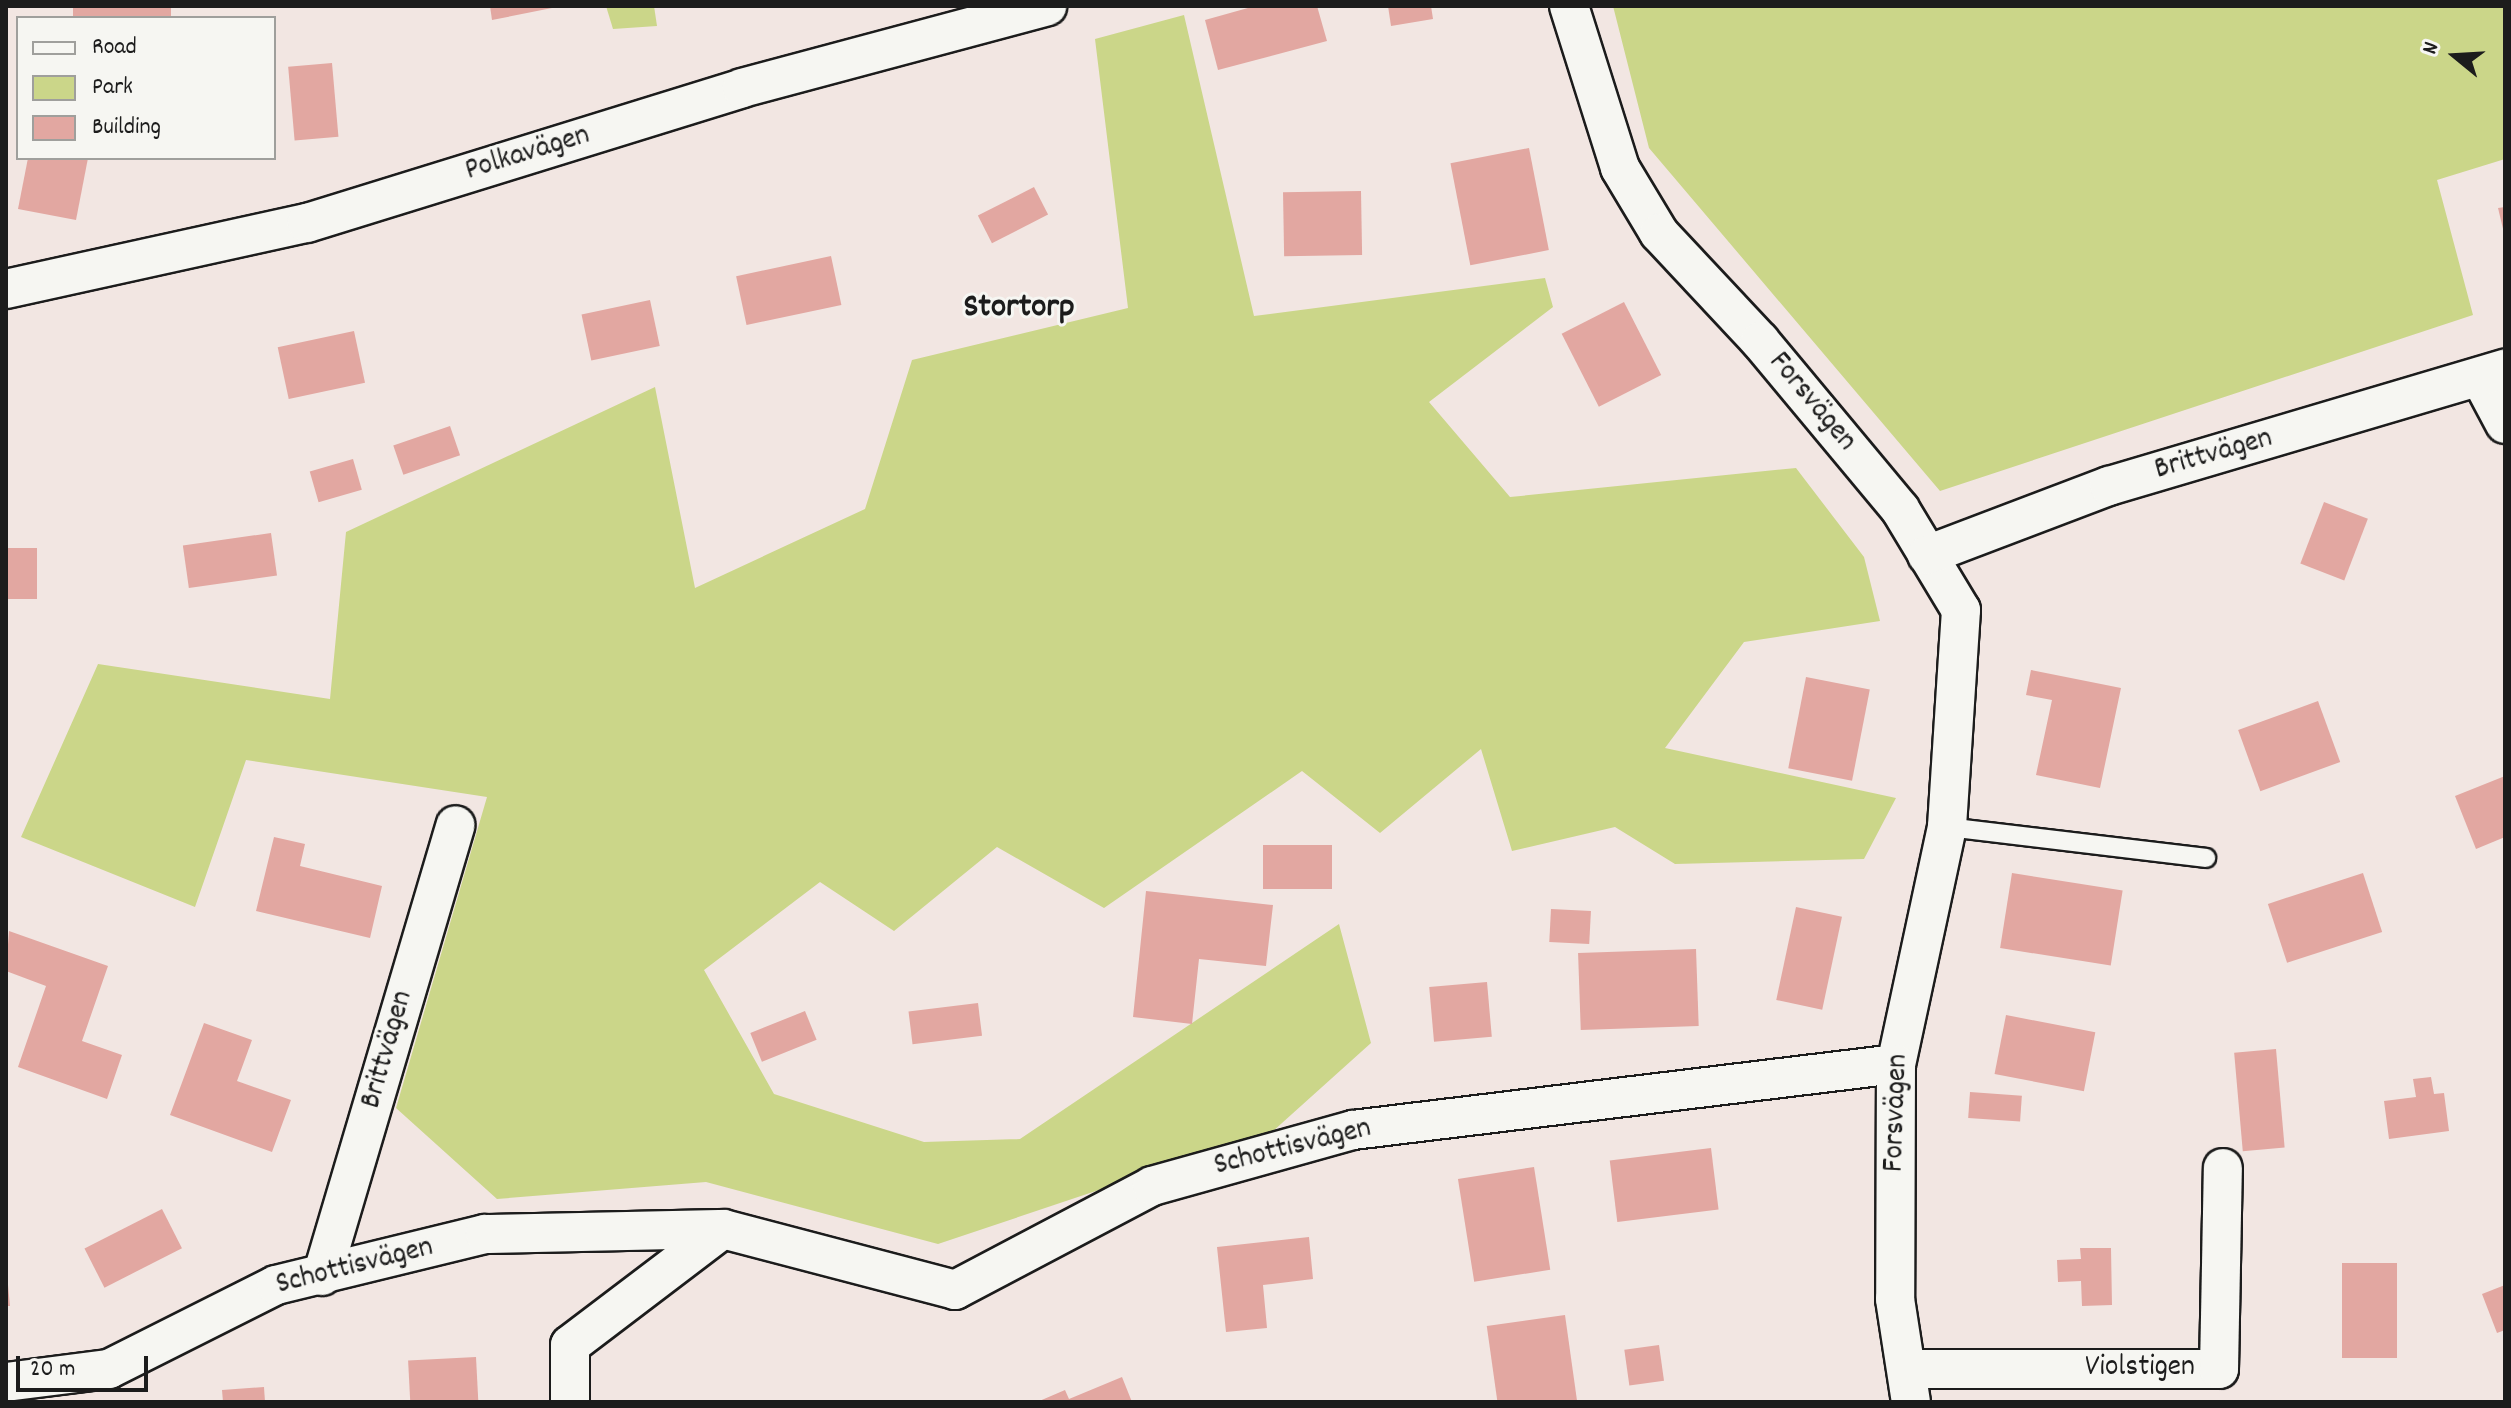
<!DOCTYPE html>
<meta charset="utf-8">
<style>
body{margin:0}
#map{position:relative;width:2511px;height:1408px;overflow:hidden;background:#f2e6e2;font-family:Dekko,sans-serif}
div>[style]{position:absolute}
.green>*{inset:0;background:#cbd689}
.building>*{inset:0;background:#e2a7a1;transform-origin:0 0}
.roads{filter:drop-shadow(2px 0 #1c1c1c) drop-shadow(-2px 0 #1c1c1c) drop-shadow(0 2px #1c1c1c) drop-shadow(0 -2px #1c1c1c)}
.lane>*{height:18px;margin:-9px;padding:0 9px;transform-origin:9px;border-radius:9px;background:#f6f6f2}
.street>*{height:38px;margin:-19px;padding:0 19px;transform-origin:19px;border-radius:19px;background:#f6f6f2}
span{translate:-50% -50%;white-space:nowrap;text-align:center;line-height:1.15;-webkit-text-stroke:6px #f6f6f2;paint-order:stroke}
.street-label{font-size:30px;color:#1c1c1c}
.quarter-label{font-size:34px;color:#1c1c1c;font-weight:700}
.frame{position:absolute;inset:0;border:8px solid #1c1c1c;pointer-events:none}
.legend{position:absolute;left:16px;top:16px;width:260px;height:144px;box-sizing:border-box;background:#f6f6f2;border:2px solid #9f9f9c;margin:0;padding:10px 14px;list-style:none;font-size:24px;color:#1c1c1c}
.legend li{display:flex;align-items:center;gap:16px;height:40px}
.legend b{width:40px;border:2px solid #9f9f9c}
.north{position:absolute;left:2415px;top:16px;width:80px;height:80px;-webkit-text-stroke:6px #f6f6f2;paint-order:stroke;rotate:288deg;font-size:22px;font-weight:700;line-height:32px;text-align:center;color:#1c1c1c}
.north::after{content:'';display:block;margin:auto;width:28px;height:36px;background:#1c1c1c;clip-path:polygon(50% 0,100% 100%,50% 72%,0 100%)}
.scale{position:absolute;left:16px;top:1356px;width:132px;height:36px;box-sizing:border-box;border:4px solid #1c1c1c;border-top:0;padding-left:10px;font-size:24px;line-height:28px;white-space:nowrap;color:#1c1c1c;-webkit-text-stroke:6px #f6f6f2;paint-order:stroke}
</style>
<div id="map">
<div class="green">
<i style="clip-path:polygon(606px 6px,654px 6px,657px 26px,613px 29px)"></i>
<i style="clip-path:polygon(1613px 6px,2505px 6px,2505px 159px,2437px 180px,2473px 315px,1940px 491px,1649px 148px)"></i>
<i style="clip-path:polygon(1184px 15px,1254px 316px,1545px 278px,1553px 307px,1429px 402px,1510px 497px,1796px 468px,1864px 557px,1880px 621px,1744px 642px,1665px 748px,1896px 798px,1864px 859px,1675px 864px,1615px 827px,1512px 851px,1481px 749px,1380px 833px,1302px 771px,1104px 908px,997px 847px,894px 931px,820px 882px,704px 970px,774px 1094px,924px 1142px,1020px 1139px,1339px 924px,1371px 1043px,1272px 1132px,938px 1244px,706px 1182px,497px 1199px,396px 1108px,487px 797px,246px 760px,195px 907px,21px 837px,98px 664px,330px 699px,346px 532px,655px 387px,695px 588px,865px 509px,912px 360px,1128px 308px,1095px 39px)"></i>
</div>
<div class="building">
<i style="left:73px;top:6px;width:98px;height:13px"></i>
<i style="clip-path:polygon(490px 6px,557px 6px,557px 7px,492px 20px)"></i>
<i style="clip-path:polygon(1255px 6px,1317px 6px,1327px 41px,1218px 70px,1205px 20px)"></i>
<i style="clip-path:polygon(1388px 6px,1431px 6px,1433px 19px,1391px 26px)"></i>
<i style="left:332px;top:63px;width:74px;height:44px;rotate:85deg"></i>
<i style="left:1529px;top:148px;width:104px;height:80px;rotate:79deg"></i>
<i style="clip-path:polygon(28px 158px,88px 158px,76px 220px,18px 209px)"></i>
<i style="left:1034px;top:187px;width:31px;height:63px;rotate:63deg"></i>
<i style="left:1361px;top:191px;width:64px;height:78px;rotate:89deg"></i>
<i style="clip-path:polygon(2505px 207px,2505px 233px,2504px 233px,2498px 208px)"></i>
<i style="left:831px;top:256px;width:50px;height:97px;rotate:78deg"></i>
<i style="left:650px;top:300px;width:47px;height:70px;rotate:78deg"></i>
<i style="left:1624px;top:302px;width:82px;height:70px;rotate:63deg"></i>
<i style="left:354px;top:331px;width:53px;height:78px;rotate:78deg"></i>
<i style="left:450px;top:426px;width:31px;height:60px;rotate:71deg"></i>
<i style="left:353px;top:459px;width:32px;height:45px;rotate:74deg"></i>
<i style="left:2324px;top:502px;width:47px;height:66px;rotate:21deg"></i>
<i style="left:271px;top:533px;width:43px;height:89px;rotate:82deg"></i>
<i style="left:37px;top:548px;width:51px;height:31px;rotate:90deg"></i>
<i style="clip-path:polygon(2031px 670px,2121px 688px,2100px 788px,2036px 775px,2052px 700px,2026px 695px)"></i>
<i style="left:1806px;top:677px;width:65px;height:93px;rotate:11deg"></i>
<i style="left:2318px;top:701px;width:65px;height:85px;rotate:70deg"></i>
<i style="clip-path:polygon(2505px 776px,2505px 837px,2476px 849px,2455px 796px)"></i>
<i style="clip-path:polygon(274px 837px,305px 844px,300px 866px,382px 886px,370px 938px,256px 911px)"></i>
<i style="left:1263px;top:845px;width:69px;height:44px"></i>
<i style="left:2012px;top:873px;width:112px;height:76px;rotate:9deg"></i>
<i style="left:2363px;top:873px;width:62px;height:100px;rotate:72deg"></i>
<i style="clip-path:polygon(1146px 891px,1273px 905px,1266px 966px,1199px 959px,1192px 1024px,1133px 1017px)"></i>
<i style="left:1796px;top:907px;width:47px;height:95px;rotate:12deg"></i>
<i style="left:1551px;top:909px;width:40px;height:33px;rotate:3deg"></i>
<i style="clip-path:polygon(9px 931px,108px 966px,82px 1041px,122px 1055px,107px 1099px,18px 1067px,46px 986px,6px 971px)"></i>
<i style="left:1696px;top:949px;width:77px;height:118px;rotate:88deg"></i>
<i style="left:1487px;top:982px;width:55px;height:58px;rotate:85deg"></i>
<i style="left:978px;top:1003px;width:33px;height:70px;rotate:83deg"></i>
<i style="left:805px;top:1011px;width:31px;height:59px;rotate:68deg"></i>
<i style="left:2006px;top:1015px;width:91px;height:60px;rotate:11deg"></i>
<i style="clip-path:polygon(204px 1023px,252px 1040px,237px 1081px,291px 1100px,272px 1152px,170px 1115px)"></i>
<i style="left:2276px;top:1049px;width:99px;height:42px;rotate:85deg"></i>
<i style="clip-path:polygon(2431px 1077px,2434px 1094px,2444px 1093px,2449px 1131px,2389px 1139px,2384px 1101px,2416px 1097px,2413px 1079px)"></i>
<i style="left:1970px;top:1092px;width:52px;height:26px;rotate:4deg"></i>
<i style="left:1711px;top:1148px;width:62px;height:102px;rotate:83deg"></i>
<i style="left:1534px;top:1167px;width:104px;height:77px;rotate:81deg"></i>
<i style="left:162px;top:1209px;width:44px;height:87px;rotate:63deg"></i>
<i style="clip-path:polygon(1309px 1237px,1313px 1279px,1263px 1285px,1267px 1328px,1226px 1332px,1217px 1247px)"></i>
<i style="clip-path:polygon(2080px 1248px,2111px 1248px,2112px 1305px,2082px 1306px,2081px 1281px,2058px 1282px,2057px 1260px,2081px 1259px)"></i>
<i style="left:2342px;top:1263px;width:55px;height:95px"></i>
<i style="clip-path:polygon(6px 1285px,8px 1285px,10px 1306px,6px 1306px)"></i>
<i style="clip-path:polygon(2505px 1285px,2505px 1330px,2497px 1333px,2482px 1294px)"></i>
<i style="left:1565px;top:1315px;width:88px;height:79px;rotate:82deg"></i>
<i style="left:1659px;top:1345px;width:36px;height:35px;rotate:82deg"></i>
<i style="left:476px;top:1357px;width:45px;height:68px;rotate:87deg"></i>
<i style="clip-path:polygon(1122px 1377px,1132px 1402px,1037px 1402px,1065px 1390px,1069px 1399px)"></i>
<i style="clip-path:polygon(264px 1387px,265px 1402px,223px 1402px,222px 1390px)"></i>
</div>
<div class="roads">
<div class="lane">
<i style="left:1947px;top:827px;width:261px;rotate:6.8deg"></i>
</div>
<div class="street">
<i style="left:1569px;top:6px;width:170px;rotate:72.5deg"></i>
<i style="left:1620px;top:168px;width:76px;rotate:59deg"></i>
<i style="left:1659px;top:233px;width:148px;rotate:46.9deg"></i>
<i style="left:1760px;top:341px;width:219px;rotate:50.2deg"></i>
<i style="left:1900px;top:509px;width:118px;rotate:58.9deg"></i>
<i style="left:1961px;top:610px;width:217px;rotate:93.7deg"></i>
<i style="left:1947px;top:827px;width:242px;rotate:102.1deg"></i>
<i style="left:1896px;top:1064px;width:235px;rotate:90.2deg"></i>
<i style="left:1895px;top:1299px;width:104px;rotate:81.2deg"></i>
<i style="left:6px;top:289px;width:308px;rotate:-12.4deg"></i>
<i style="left:307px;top:223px;width:455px;rotate:-17.2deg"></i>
<i style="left:742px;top:88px;width:316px;rotate:-15deg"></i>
<i style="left:2480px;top:377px;width:53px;rotate:62deg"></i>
<i style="left:1927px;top:555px;width:195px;rotate:-20.8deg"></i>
<i style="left:2109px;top:486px;width:413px;rotate:-16.5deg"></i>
<i style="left:322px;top:1276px;width:470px;rotate:-73.5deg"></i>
<i style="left:1908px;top:1369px;width:311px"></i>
<i style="left:2219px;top:1369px;width:201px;rotate:-88.9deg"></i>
<i style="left:6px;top:1382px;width:104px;rotate:-7.2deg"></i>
<i style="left:109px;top:1369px;width:187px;rotate:-26.7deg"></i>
<i style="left:276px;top:1285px;width:215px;rotate:-13.7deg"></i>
<i style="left:485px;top:1234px;width:238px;rotate:-1.2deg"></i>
<i style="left:723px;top:1229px;width:240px;rotate:14.7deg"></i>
<i style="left:955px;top:1290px;width:223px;rotate:-27.8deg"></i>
<i style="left:1152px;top:1186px;width:209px;rotate:-15.6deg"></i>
<i style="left:1353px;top:1130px;width:547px;rotate:-6.93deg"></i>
<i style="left:570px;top:1402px;width:57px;rotate:-90deg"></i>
<i style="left:570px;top:1345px;width:192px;rotate:-37.2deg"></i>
</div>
</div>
<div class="street-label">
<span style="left:528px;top:155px;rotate:-17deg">Polkavägen</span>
<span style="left:1811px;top:403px;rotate:50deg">Forsvägen</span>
<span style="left:2214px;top:456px;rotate:-16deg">Brittvägen</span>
<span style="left:389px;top:1050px;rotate:-74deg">Brittvägen</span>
<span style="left:1898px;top:1113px;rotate:-88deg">Forsvägen</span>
<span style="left:1293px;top:1149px;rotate:-14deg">Schottisvägen</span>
<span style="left:355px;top:1268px;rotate:-14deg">Schottisvägen</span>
<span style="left:2140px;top:1369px">Violstigen</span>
</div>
<div class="quarter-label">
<span style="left:1019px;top:309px">Stortorp</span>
</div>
<div class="frame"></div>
<ul class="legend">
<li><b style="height:10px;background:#f6f6f2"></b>Road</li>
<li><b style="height:22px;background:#cbd689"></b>Park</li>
<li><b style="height:22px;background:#e2a7a1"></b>Building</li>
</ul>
<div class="north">N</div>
<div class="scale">20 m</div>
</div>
